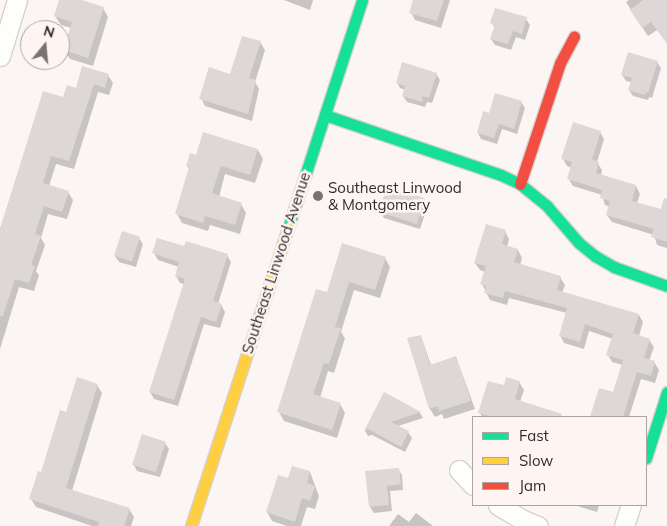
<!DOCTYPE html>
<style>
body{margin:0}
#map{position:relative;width:667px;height:526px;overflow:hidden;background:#fbf5f4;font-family:Mulish,sans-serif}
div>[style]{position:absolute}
.shadow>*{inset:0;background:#0003}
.building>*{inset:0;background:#ddd8d7;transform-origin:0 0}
.roads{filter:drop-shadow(1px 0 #d6d2d1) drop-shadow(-1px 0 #d6d2d1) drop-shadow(0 1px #d6d2d1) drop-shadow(0 -1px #d6d2d1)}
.street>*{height:19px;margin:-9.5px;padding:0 9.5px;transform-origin:9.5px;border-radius:9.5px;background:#fefefd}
.fast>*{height:11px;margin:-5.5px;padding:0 5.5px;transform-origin:5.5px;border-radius:5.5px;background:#16e098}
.slow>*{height:11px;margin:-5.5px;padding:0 5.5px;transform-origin:5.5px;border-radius:5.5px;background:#ffcf43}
.jam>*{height:11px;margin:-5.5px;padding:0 5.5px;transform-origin:5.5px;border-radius:5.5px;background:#f24e42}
.dots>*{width:14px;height:14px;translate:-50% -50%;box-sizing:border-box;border:2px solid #fef4f1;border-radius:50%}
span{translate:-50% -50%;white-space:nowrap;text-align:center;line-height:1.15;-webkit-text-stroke:5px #fef4f1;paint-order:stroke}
.poi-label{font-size:15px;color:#312d2c}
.left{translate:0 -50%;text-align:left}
.street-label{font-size:15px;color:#312d2c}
.legend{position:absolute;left:472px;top:416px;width:175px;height:90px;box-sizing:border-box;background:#fef4f1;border:1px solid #aca4a2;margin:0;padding:6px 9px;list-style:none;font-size:15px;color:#312d2c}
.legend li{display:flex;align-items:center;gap:10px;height:25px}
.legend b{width:25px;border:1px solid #aca4a2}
.north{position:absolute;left:20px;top:20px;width:50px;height:50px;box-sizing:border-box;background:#fef4f1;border:1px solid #aca4a2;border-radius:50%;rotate:17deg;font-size:14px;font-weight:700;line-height:20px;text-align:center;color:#312d2c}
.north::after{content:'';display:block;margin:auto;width:18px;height:22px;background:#787372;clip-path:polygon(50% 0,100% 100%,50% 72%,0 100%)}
</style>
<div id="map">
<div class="shadow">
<i style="clip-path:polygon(60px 0,78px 0,103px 8px,108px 17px,93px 66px,70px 59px,64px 50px,71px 28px,61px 25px,55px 16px)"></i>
<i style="clip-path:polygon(284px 0,313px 0,310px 10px)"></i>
<i style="clip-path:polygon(414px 0,450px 0,441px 28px,415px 20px,411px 12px)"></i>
<i style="clip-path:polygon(629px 0,667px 0,667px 42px,657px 30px,648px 36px,626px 2px)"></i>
<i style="clip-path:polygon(526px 19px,530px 25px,525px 40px,516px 37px,511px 50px,495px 45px,491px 39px,495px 28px,492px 23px)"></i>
<i style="clip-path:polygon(260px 42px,265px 50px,255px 82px,259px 89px,252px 121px,205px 106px,201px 98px,231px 76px)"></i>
<i style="clip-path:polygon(657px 62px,661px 68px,652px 98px,649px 97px,648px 100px,633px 96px,629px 90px,632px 82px,626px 81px,622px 75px)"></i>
<i style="clip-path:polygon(436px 74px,440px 80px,432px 103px,427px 102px,425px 107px,407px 102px,403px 96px,405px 90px,400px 88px,397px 82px)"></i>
<i style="clip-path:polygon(108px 75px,113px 83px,109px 95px,98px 92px,74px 169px,56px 164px,49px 186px,68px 192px,73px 200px,67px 219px,48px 214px,41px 238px,45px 245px,36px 271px,39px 275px,34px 291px,19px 287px,0 349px,0 229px,44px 92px,64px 98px,77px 89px)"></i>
<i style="clip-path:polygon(521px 102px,525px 108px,517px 134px,502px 129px,497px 144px,481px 139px,478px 133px)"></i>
<i style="clip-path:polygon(600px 132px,604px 139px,597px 162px,602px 170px,601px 176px,636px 186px,640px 194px,637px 203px,667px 213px,667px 248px,657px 245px,654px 235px,612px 222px,607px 215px,610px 207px,605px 205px,602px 195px,573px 186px,568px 178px,572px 168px,567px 166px,563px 159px)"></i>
<i style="clip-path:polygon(258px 150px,263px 159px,255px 183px,225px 174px,219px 197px,241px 204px,246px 213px,240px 234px,210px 225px,208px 231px,182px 223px,177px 214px,190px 170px,187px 166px,197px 157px)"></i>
<i style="clip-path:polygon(424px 199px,428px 205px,420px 229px,384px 218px,380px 212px)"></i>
<i style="clip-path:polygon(505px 231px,509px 239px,507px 247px,518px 250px,522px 258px,520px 265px,560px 277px,565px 285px,562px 293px,639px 315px,643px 322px,639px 336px,649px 340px,654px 347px,649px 361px,654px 362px,659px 370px,655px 383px,641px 379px,629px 417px,592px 417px,600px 389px,614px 393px,623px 365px,612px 362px,608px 355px,613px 339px,589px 331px,584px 349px,564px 343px,560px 335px,567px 313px,509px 298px,507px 305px,490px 300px,482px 284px,485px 272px,480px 270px,475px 263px)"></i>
<i style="clip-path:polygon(139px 238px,143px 244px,136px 267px,119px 262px,115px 256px)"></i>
<i style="clip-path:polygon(185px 248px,227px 255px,231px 262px,218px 304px,221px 305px,225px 312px,220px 328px,204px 324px,178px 406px,154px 399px,150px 392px,184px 284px,180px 283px,176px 276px,179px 267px,158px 260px,154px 253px)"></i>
<i style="clip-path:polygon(385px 258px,390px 267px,380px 298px,354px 290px,341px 332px,345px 338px,334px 373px,328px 371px,320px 398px,340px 404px,345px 413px,337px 438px,284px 421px,279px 412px,327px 294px)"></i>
<i style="clip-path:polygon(421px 336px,431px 365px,456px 357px,475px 409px,444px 419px,442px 414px,435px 417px,430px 409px)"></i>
<i style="clip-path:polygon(519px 382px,524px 390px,520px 402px,565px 417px,482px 417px,480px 413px,505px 387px)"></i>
<i style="clip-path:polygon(97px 385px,102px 393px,72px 491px,129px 509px,134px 517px,131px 526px,92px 526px,36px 507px,31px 499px,67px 414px)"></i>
<i style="clip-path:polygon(385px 394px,420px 413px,423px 418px,398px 426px,408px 432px,412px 438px,405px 452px,372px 435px,368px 436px,365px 431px)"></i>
<i style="clip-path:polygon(165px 443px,169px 449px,160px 477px,137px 471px,134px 465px)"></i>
<i style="clip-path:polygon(398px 469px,402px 475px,403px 490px,390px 491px,392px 511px,374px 513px,370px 507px)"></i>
<i style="clip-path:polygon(310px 472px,319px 496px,315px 509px,307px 507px,301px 526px,287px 526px,272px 521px,267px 512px,289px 480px)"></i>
<i style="clip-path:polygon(574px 505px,599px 505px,597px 512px)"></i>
<i style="clip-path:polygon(416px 513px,433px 526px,389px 526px,398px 514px,409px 522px)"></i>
</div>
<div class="building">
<i style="clip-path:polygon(59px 0,82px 0,104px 7px,88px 58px,63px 50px,72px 22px,54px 16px)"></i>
<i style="clip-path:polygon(413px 0,444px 0,437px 21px,409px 13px)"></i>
<i style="clip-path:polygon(643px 0,667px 0,667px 44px,651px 22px,642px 28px,630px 10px)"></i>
<i style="clip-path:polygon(495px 8px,527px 17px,522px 34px,513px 31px,508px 44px,490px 39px,495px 25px,490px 23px)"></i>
<i style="clip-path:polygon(242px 36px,261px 41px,249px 78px,256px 80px,248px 114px,199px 99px,209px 67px,230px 74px)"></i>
<i style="clip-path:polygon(628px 52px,658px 61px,648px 93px,646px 92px,645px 95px,628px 90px,632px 78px,621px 75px)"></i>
<i style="clip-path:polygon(402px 62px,437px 73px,429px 98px,423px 96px,422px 102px,402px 96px,405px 86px,396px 83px)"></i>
<i style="clip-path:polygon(82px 66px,109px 74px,105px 88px,94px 84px,69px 161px,51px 156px,43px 183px,69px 191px,62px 212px,44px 206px,35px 234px,41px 236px,31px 265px,35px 266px,29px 283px,15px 279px,3px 316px,0 316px,0 229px,43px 91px,63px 97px,67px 85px,76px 88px)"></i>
<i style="clip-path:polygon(495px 93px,522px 101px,514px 129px,499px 124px,494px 138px,477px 133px,483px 111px,489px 113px)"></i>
<i style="clip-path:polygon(573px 122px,601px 131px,592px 159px,599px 162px,596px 173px,636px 185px,632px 201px,661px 209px,664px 198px,667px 199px,667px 242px,651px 237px,654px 229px,606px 215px,610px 201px,600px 198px,602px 190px,567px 179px,572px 162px,561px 159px)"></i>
<i style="clip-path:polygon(203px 132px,258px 149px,250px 175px,221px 166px,212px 193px,242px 203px,235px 225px,205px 216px,203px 223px,175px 214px,189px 167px,186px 166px,190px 153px,196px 155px)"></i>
<i style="left:387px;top:186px;width:40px;height:27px;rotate:18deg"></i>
<i style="clip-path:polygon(486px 224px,506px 230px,502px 244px,518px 249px,514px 262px,561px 276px,557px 290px,639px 314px,633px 333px,650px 339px,644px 358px,655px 361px,651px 376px,637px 372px,623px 417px,590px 417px,599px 388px,613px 392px,623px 360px,606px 355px,613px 334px,585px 324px,580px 342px,559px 336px,567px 308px,505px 291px,503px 298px,484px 293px,486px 286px,480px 284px,486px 266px,474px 263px)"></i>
<i style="left:122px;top:231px;width:19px;height:26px;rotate:18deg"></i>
<i style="clip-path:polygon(157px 238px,184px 246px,186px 241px,228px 254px,213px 301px,222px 304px,216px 322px,201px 317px,174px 400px,149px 392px,185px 279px,175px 276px,179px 262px,152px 253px)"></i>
<i style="clip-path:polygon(342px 243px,386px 257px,375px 290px,349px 282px,335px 327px,341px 328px,329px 364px,324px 363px,313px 394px,341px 403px,332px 430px,277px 412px,316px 289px,327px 292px)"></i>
<i style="clip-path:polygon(421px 335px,430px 365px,456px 356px,471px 401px,439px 411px,437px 406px,429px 409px,407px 338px)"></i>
<i style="clip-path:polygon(77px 377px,98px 384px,66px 488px,130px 508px,124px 526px,98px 526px,99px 522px,29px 499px,38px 471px,41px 472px,60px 410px,66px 412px)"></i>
<i style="clip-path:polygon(506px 377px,520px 381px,515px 399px,562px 414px,561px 417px,493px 417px,478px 413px,488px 381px,504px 385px)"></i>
<i style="clip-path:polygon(384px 392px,421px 412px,391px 422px,409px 431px,401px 447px,368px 429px,364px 431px)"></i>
<i style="left:142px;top:434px;width:25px;height:32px;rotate:18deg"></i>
<i style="clip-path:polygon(292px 466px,310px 471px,307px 483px,315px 486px,310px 501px,302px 498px,295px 522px,266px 512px,278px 475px,288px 478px)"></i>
<i style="clip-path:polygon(399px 468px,401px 484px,387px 486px,389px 505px,369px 507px,365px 471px)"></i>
</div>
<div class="roads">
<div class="street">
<i style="left:0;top:56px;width:59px;rotate:-73.1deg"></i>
<i style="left:459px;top:470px;width:21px;rotate:47deg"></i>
<i style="left:498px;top:505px;width:29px;rotate:31deg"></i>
<i style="left:523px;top:520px;width:16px;rotate:22deg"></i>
<i style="left:624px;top:526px;width:22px;rotate:-72deg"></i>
</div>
<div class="fast">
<i style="left:325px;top:115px;width:186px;rotate:18.8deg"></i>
<i style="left:501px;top:175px;width:21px;rotate:25deg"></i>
<i style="left:520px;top:184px;width:35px;rotate:39deg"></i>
<i style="left:547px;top:206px;width:49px;rotate:49.1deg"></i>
<i style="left:579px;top:243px;width:21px;rotate:39deg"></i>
<i style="left:595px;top:256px;width:22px;rotate:30deg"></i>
<i style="left:614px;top:267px;width:56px;rotate:19.7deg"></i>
<i style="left:288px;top:228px;width:240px;rotate:-72deg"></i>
<i style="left:646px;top:458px;width:69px;rotate:-72.3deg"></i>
</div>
<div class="slow">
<i style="left:191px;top:526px;width:313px;rotate:-72deg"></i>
</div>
<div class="jam">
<i style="left:520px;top:184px;width:127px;rotate:-71.7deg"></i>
<i style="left:560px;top:63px;width:30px;rotate:-62deg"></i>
</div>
</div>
<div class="dots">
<i style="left:318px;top:196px;background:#787372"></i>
</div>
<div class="poi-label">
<span class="left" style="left:328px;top:196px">Southeast Linwood<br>&amp; Montgomery</span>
</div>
<div class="street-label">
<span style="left:276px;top:263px;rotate:-72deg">Southeast Linwood Avenue</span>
</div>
<ul class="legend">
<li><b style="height:6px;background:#16e098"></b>Fast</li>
<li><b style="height:6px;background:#ffcf43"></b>Slow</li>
<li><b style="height:6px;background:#f24e42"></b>Jam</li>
</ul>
<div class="north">N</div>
</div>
